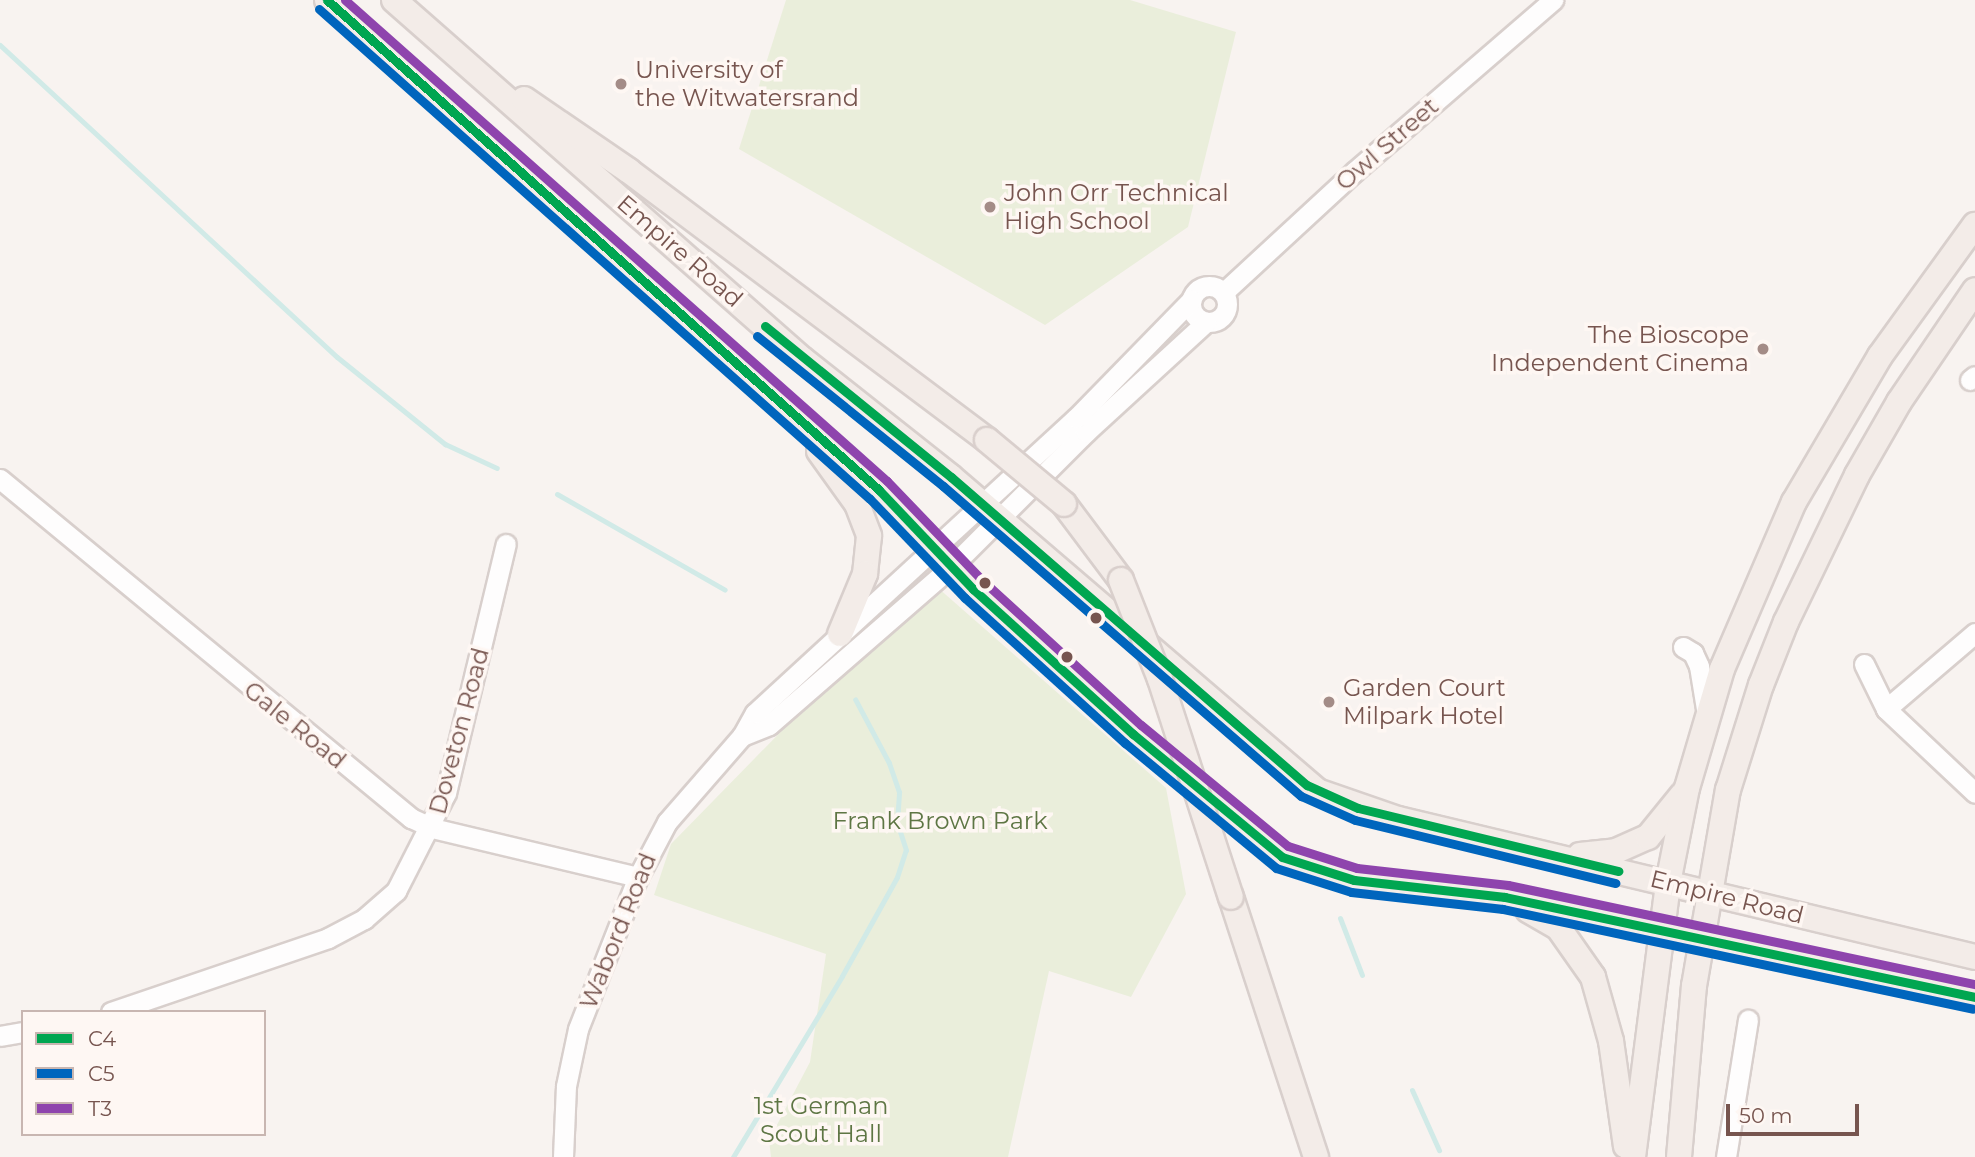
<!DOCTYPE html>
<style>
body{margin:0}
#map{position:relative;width:1975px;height:1157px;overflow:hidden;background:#f8f3f0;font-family:Montserrat,sans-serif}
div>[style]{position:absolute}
.green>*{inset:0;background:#eaeedb}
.stream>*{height:5px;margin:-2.5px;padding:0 2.5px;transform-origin:2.5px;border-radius:2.5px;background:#d1eae7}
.roads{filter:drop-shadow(2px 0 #d8cfcc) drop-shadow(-2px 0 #d8cfcc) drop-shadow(0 2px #d8cfcc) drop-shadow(0 -2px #d8cfcc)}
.minor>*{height:19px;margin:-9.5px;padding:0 9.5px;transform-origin:9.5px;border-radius:9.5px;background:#fefdfd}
.minor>.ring{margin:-9.5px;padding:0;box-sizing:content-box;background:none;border:19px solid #fefdfd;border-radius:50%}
.major>*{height:24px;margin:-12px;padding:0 12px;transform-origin:12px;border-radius:12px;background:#f3ece8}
.bridges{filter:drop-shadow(2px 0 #d9cfcc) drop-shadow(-2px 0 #d9cfcc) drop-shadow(0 2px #d9cfcc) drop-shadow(0 -2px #d9cfcc)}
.major-bridge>*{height:24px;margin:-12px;padding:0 12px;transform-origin:12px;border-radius:12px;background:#f3ece8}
.bus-1>*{height:9px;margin:-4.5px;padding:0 4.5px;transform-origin:4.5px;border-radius:4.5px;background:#00a651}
.bus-2>*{height:9px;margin:-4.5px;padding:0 4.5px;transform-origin:4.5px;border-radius:4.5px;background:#0065bd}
.bus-3>*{height:9px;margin:-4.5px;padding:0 4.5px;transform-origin:4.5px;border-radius:4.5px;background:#8e44ad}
.dots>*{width:19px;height:19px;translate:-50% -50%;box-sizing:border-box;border:4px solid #fef7f3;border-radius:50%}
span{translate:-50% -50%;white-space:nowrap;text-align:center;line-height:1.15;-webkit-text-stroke:7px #fef7f3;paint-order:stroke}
.poi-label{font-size:24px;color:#77554f}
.left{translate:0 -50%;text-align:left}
.right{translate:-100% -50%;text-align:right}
.street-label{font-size:24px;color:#77554f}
.park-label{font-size:24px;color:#5e7644}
.legend{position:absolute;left:21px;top:1010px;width:245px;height:126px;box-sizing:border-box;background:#fef7f3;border:2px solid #c8b6b1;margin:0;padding:9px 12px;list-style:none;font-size:21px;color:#77554f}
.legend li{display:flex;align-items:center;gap:14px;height:35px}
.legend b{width:35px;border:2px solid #c8b6b1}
.scale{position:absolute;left:1726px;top:1104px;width:133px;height:32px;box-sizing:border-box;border:4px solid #77554f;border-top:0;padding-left:9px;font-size:21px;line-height:24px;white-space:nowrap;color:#77554f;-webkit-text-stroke:5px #fef7f3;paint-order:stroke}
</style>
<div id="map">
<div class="green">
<i style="clip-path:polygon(786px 0,1130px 0,1236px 32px,1188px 227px,1045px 325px,739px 149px)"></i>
<i style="clip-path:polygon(929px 580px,1166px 788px,1186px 894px,1131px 997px,1049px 971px,1008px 1157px,771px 1157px,769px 1140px,810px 1062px,826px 954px,654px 895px,671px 844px)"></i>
</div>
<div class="stream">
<i style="left:0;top:45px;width:459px;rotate:42.8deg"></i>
<i style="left:337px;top:357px;width:139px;rotate:38.9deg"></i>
<i style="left:445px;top:444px;width:57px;rotate:24.8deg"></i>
<i style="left:557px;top:494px;width:193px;rotate:29.7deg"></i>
<i style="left:1340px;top:918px;width:61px;rotate:68.9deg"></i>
<i style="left:1412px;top:1090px;width:66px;rotate:65.8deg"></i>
<i style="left:733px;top:1157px;width:211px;rotate:-58.9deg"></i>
<i style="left:842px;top:976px;width:113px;rotate:-60.9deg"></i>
<i style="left:897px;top:877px;width:28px;rotate:-72deg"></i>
<i style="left:906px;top:850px;width:29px;rotate:-108deg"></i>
<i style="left:897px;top:822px;width:30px;rotate:-86deg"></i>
<i style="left:899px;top:792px;width:31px;rotate:-109deg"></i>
<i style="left:889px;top:763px;width:72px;rotate:-118deg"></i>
</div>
<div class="roads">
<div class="minor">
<i class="ring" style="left:1191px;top:286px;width:17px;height:17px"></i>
<i style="left:1224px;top:292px;width:178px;rotate:-42.7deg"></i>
<i style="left:1355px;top:171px;width:262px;rotate:-40.8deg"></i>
<i style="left:1970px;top:380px;width:6px;rotate:-39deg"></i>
<i style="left:0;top:479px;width:533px;rotate:39.52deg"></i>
<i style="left:411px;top:818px;width:23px;rotate:25deg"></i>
<i style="left:432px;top:828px;width:212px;rotate:13.4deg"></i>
<i style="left:1683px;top:647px;width:12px;rotate:31deg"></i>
<i style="left:1693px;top:653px;width:14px;rotate:65deg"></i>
<i style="left:1699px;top:666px;width:50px;rotate:80.7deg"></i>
<i style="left:1864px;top:664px;width:50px;rotate:63.9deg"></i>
<i style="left:1886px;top:709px;width:122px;rotate:43.3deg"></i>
<i style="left:1886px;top:709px;width:117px;rotate:-40.5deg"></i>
<i style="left:742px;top:736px;width:29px;rotate:-22deg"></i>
<i style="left:769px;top:725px;width:242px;rotate:-41deg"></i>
<i style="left:952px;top:566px;width:190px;rotate:-45deg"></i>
<i style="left:1086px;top:432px;width:163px;rotate:-42.5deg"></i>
<i style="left:111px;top:1012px;width:229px;rotate:-18.8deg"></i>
<i style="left:328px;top:938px;width:41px;rotate:-27.8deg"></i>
<i style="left:364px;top:919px;width:43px;rotate:-41.2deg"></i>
<i style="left:396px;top:891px;width:110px;rotate:-63deg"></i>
<i style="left:446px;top:793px;width:256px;rotate:-76.5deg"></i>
<i style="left:0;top:1036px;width:23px;rotate:-10deg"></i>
<i style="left:563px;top:1157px;width:71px;rotate:-87.6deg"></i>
<i style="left:566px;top:1086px;width:58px;rotate:-78.1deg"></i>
<i style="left:578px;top:1029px;width:163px;rotate:-68.5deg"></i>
<i style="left:638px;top:877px;width:62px;rotate:-62.2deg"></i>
<i style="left:667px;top:822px;width:114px;rotate:-48.9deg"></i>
<i style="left:742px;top:736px;width:26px;rotate:-61deg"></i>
<i style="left:755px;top:713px;width:436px;rotate:-42.6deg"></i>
<i style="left:1076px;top:418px;width:165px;rotate:-45.7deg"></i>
<i style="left:1726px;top:1157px;width:139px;rotate:-80.9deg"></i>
</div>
<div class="major">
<i style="left:327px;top:0;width:738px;rotate:41.59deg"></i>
<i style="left:879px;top:490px;width:137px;rotate:46.5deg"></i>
<i style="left:973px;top:589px;width:216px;rotate:42.2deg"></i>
<i style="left:1133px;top:734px;width:193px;rotate:39.5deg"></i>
<i style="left:1282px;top:857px;width:76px;rotate:17.7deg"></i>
<i style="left:1354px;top:880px;width:152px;rotate:6.4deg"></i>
<i style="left:1505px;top:897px;width:481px;rotate:12deg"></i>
<i style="left:394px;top:0;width:543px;rotate:41.34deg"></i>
<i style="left:802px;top:359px;width:190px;rotate:38.4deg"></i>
<i style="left:951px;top:477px;width:482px;rotate:40.6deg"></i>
<i style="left:1317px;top:791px;width:86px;rotate:19.1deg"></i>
<i style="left:1398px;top:819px;width:593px;rotate:13.45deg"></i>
<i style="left:524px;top:99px;width:127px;rotate:34.4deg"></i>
<i style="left:629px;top:171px;width:448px;rotate:36.9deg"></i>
<i style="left:819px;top:451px;width:65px;rotate:54.4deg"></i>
<i style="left:857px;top:504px;width:34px;rotate:69deg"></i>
<i style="left:869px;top:536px;width:38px;rotate:96deg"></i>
<i style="left:865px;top:574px;width:65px;rotate:112.6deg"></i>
<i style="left:1064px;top:504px;width:95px;rotate:53.1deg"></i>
<i style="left:1580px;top:855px;width:36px;rotate:-6deg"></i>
<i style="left:1616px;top:851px;width:35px;rotate:-24deg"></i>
<i style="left:1648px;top:837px;width:54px;rotate:-51deg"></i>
<i style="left:1231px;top:897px;width:274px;rotate:71.9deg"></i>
<i style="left:1528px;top:910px;width:34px;rotate:30deg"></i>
<i style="left:1558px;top:927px;width:61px;rotate:55deg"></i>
<i style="left:1593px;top:977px;width:66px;rotate:74.3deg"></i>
<i style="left:1611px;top:1041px;width:106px;rotate:81.9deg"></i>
<i style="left:1633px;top:1157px;width:276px;rotate:-82.7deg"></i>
<i style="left:1668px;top:883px;width:97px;rotate:-78.7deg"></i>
<i style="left:1687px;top:788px;width:124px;rotate:-73.6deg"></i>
<i style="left:1722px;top:669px;width:182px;rotate:-66.7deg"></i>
<i style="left:1794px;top:502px;width:169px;rotate:-59.5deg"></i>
<i style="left:1880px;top:356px;width:162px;rotate:-54.1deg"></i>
<i style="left:1679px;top:1157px;width:172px;rotate:-85deg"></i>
<i style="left:1694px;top:986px;width:199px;rotate:-80.2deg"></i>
<i style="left:1728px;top:790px;width:110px;rotate:-72.6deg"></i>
<i style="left:1761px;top:685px;width:68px;rotate:-68.4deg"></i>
<i style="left:1786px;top:622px;width:163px;rotate:-64.2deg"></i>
<i style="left:1857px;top:475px;width:84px;rotate:-60.1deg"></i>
<i style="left:1899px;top:402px;width:135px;rotate:-55.8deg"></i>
</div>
</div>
<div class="bridges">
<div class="major-bridge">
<i style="left:987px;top:440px;width:100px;rotate:39.7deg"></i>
<i style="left:1121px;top:580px;width:106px;rotate:68.5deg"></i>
<i style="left:1160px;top:679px;width:229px;rotate:72deg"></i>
</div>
</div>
<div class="bus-1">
<i style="left:327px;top:0;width:738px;rotate:41.59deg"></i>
<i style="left:879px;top:490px;width:137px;rotate:46.5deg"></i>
<i style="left:973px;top:589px;width:216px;rotate:42.2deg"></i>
<i style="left:1133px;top:734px;width:193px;rotate:39.5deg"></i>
<i style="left:1282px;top:857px;width:76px;rotate:17.7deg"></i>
<i style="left:1354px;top:880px;width:152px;rotate:6.4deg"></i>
<i style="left:1505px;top:897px;width:481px;rotate:12deg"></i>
<i style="left:765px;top:326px;width:240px;rotate:39.1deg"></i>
<i style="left:951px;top:477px;width:471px;rotate:40.9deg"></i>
<i style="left:1307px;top:785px;width:56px;rotate:24.3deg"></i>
<i style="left:1358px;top:808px;width:268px;rotate:13.6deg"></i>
</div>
<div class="bus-2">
<i style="left:319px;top:9px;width:737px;rotate:41.65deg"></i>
<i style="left:870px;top:499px;width:137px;rotate:46.2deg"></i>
<i style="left:965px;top:598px;width:216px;rotate:42.2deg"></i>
<i style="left:1125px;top:743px;width:196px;rotate:39.6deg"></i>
<i style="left:1276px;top:868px;width:79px;rotate:17.7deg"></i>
<i style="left:1351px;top:892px;width:153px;rotate:6.4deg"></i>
<i style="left:1503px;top:909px;width:480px;rotate:12deg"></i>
<i style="left:757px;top:336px;width:239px;rotate:38.9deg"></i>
<i style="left:943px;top:486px;width:474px;rotate:40.9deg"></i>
<i style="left:1301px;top:796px;width:59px;rotate:24deg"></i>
<i style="left:1355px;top:820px;width:268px;rotate:13.6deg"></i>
</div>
<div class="bus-3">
<i style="left:345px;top:0;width:725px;rotate:41.59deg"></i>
<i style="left:887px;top:481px;width:137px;rotate:46.2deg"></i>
<i style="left:982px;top:580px;width:215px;rotate:42.4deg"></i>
<i style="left:1141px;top:725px;width:190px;rotate:39.5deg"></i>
<i style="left:1288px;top:846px;width:72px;rotate:17.7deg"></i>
<i style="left:1357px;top:868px;width:152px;rotate:6.4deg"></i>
<i style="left:1508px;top:885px;width:477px;rotate:12deg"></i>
</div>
<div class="dots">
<i style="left:621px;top:84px;background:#a48c87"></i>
<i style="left:990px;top:207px;background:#a48c87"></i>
<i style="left:1763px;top:349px;background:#a48c87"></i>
<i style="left:985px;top:583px;background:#77554f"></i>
<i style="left:1096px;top:618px;background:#77554f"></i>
<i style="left:1067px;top:657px;background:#77554f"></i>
<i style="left:1329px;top:702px;background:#a48c87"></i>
</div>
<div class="poi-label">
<span class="left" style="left:635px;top:84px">University of<br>the Witwatersrand</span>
<span class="left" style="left:1004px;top:207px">John Orr Technical<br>High School</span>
<span class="right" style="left:1749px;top:349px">The Bioscope<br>Independent Cinema</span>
<span class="left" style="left:1343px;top:702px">Garden Court<br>Milpark Hotel</span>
</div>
<div class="street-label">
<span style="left:1387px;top:144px;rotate:-41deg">Owl Street</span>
<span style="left:680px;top:251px;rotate:41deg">Empire Road</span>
<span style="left:295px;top:725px;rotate:39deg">Gale Road</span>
<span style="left:459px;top:731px;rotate:-75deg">Doveton Road</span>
<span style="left:1727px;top:897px;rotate:14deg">Empire Road</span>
<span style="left:618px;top:931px;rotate:-68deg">Wabord Road</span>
</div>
<div class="park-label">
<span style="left:940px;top:821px">Frank Brown Park</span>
<span style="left:821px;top:1120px">1st German<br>Scout Hall</span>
</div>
<ul class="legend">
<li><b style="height:9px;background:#00a651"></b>C4</li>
<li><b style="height:9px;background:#0065bd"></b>C5</li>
<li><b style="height:9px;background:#8e44ad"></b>T3</li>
</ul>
<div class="scale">50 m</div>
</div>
